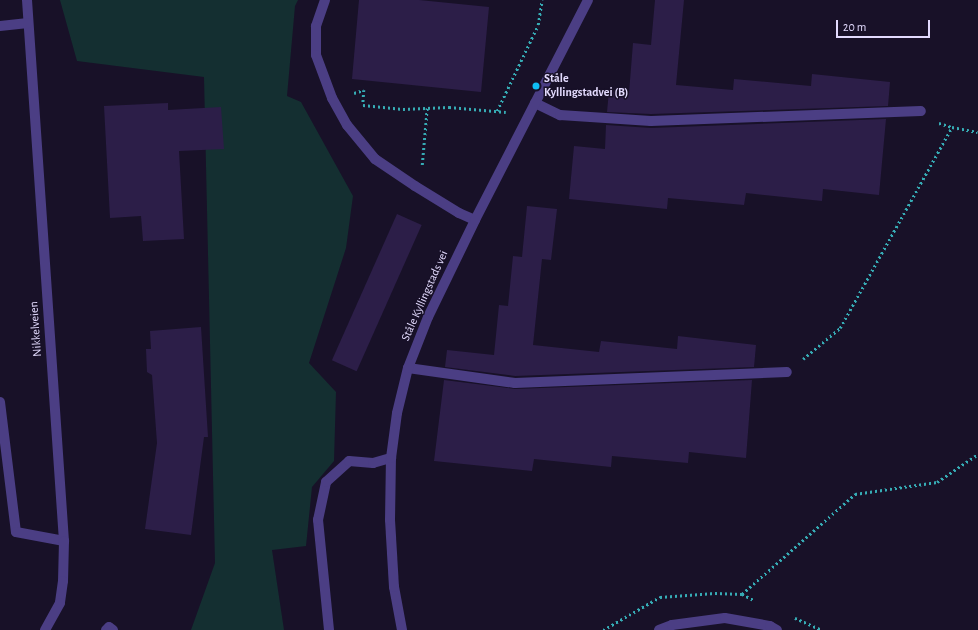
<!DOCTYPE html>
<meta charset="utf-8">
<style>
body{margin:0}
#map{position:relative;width:978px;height:630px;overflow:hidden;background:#181128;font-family:"Alegreya Sans",sans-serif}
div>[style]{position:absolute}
.green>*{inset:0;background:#142f31}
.building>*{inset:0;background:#2c1e48;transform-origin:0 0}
.path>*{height:2.5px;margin-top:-1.25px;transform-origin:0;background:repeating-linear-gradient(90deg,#36acb5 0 2px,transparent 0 5px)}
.service>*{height:10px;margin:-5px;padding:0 5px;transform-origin:5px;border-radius:5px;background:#4b3e84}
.minor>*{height:10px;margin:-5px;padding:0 5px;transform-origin:5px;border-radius:5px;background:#4b3e84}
.dots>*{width:11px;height:11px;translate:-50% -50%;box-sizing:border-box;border:2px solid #181128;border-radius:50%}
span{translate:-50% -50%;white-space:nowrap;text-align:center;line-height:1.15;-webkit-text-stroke:3px #181128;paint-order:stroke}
.poi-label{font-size:12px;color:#e2dafd;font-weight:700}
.left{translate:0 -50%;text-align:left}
.street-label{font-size:12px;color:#e2dafd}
.scale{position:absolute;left:836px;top:20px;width:94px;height:18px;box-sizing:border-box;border:2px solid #e2dafd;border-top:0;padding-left:5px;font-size:12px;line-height:14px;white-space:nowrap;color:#e2dafd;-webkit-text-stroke:3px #181128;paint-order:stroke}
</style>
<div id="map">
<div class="green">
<i style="clip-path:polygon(60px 0,298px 0,295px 6px,287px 96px,301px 102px,353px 196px,346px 248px,309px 363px,336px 392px,334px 461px,312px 487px,306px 546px,272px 550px,284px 630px,191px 630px,215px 563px,204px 77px,77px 61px)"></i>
</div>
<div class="building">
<i style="clip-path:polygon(359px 0,419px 0,489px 7px,481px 92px,352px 79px)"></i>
<i style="clip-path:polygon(655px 0,684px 0,676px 85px,733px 90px,734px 79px,811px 86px,812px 74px,890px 82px,888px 106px,651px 114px,607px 112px,609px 91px,629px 93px,633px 43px,651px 45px)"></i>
<i style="clip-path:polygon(168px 103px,168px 110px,221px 107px,224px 149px,179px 151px,184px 239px,143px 241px,141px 216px,110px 218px,104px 106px)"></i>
<i style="clip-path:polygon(886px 119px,879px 195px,823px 189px,822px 201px,746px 193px,744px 205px,668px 198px,667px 209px,569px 199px,574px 146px,605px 149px,606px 125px,651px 128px)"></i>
<i style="clip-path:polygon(527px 206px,557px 209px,551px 260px,542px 259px,533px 345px,599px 352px,601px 341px,677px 349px,678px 336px,756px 345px,754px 367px,515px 376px,445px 367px,447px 350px,494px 355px,499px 305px,508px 306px,513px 256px,522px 257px)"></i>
<i style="left:397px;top:214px;width:27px;height:160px;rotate:24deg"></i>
<i style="clip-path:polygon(201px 327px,208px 437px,204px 437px,191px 535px,145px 529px,157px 443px,152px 375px,147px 372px,146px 349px,151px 349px,150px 331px)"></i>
<i style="clip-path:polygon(444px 380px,515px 389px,752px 380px,746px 458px,689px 452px,688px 463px,612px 456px,611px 467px,534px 459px,532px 471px,434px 461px)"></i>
</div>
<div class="path">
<i style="left:354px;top:93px;width:10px;rotate:-17deg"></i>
<i style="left:364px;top:90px;width:15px;rotate:94deg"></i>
<i style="left:363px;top:105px;width:40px;rotate:5.7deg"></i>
<i style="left:403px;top:109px;width:46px;rotate:-2.5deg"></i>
<i style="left:449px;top:107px;width:57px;rotate:5deg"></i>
<i style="left:497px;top:111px;width:95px;rotate:-64.5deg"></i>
<i style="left:538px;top:25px;width:25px;rotate:-81deg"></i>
<i style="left:939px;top:123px;width:14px;rotate:17deg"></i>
<i style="left:422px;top:165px;width:57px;rotate:-85deg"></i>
<i style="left:803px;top:359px;width:48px;rotate:-40deg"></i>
<i style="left:840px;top:328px;width:230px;rotate:-60.9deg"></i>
<i style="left:952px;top:127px;width:26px;rotate:11deg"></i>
<i style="left:742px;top:594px;width:151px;rotate:-41.5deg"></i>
<i style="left:855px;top:494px;width:83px;rotate:-8.3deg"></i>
<i style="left:937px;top:482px;width:50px;rotate:-34.3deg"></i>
<i style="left:795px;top:618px;width:30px;rotate:24deg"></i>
<i style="left:603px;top:630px;width:66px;rotate:-30.1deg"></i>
<i style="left:660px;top:597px;width:55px;rotate:-4.2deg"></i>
<i style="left:715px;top:593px;width:27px;rotate:2deg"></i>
<i style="left:742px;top:594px;width:13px;rotate:27deg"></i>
</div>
<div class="service">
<i style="left:325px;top:0;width:28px;rotate:109deg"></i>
<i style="left:316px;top:26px;width:29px;rotate:90deg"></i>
<i style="left:316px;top:55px;width:46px;rotate:69.6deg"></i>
<i style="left:332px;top:98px;width:31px;rotate:61deg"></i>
<i style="left:347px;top:125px;width:44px;rotate:50.5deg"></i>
<i style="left:375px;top:159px;width:48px;rotate:34deg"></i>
<i style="left:415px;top:186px;width:52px;rotate:31.5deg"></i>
<i style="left:459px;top:213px;width:17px;rotate:24deg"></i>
<i style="left:535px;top:103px;width:28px;rotate:26deg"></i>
<i style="left:560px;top:115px;width:91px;rotate:3.8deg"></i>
<i style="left:651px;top:121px;width:270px;rotate:-2.1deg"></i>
<i style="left:408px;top:368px;width:108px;rotate:8deg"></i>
<i style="left:515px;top:383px;width:272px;rotate:-2.3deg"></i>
<i style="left:0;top:402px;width:131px;rotate:83deg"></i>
<i style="left:16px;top:532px;width:49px;rotate:10.6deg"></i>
<i style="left:106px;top:630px;width:4px;rotate:-45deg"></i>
<i style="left:109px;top:627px;width:5px;rotate:37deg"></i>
<i style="left:329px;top:630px;width:111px;rotate:-95.7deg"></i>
<i style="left:318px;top:520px;width:39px;rotate:-78deg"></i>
<i style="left:326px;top:482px;width:31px;rotate:-42deg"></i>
<i style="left:349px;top:461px;width:24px;rotate:5deg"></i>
<i style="left:373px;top:463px;width:19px;rotate:-16deg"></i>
<i style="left:659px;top:630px;width:14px;rotate:-21deg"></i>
<i style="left:672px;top:625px;width:53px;rotate:-7.5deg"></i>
<i style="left:725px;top:618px;width:46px;rotate:10.1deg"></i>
<i style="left:770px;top:626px;width:8px;rotate:30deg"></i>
</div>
<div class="minor">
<i style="left:27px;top:0;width:542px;rotate:86.09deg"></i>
<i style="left:64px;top:541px;width:40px;rotate:91.4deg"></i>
<i style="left:63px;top:581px;width:22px;rotate:98deg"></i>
<i style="left:60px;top:603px;width:31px;rotate:119deg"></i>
<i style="left:0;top:26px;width:28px;rotate:-6deg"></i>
<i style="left:402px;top:630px;width:44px;rotate:-100.5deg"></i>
<i style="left:394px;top:587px;width:67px;rotate:-93.4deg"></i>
<i style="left:390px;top:520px;width:62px;rotate:-89.1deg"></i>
<i style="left:391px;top:458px;width:45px;rotate:-82.4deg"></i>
<i style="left:397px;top:413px;width:46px;rotate:-76.3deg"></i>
<i style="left:408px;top:368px;width:55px;rotate:-68.6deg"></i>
<i style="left:428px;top:317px;width:108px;rotate:-64.1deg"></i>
<i style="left:475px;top:220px;width:247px;rotate:-62.8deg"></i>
</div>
<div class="dots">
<i style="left:536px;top:86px;background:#0fbef4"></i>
</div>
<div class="poi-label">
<span class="left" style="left:544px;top:86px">Ståle<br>Kyllingstadvei (B)</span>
</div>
<div class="street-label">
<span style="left:425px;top:296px;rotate:-66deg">Ståle Kyllingstads vei</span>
<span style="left:36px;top:329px;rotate:-94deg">Nikkelveien</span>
</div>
<div class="scale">20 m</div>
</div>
